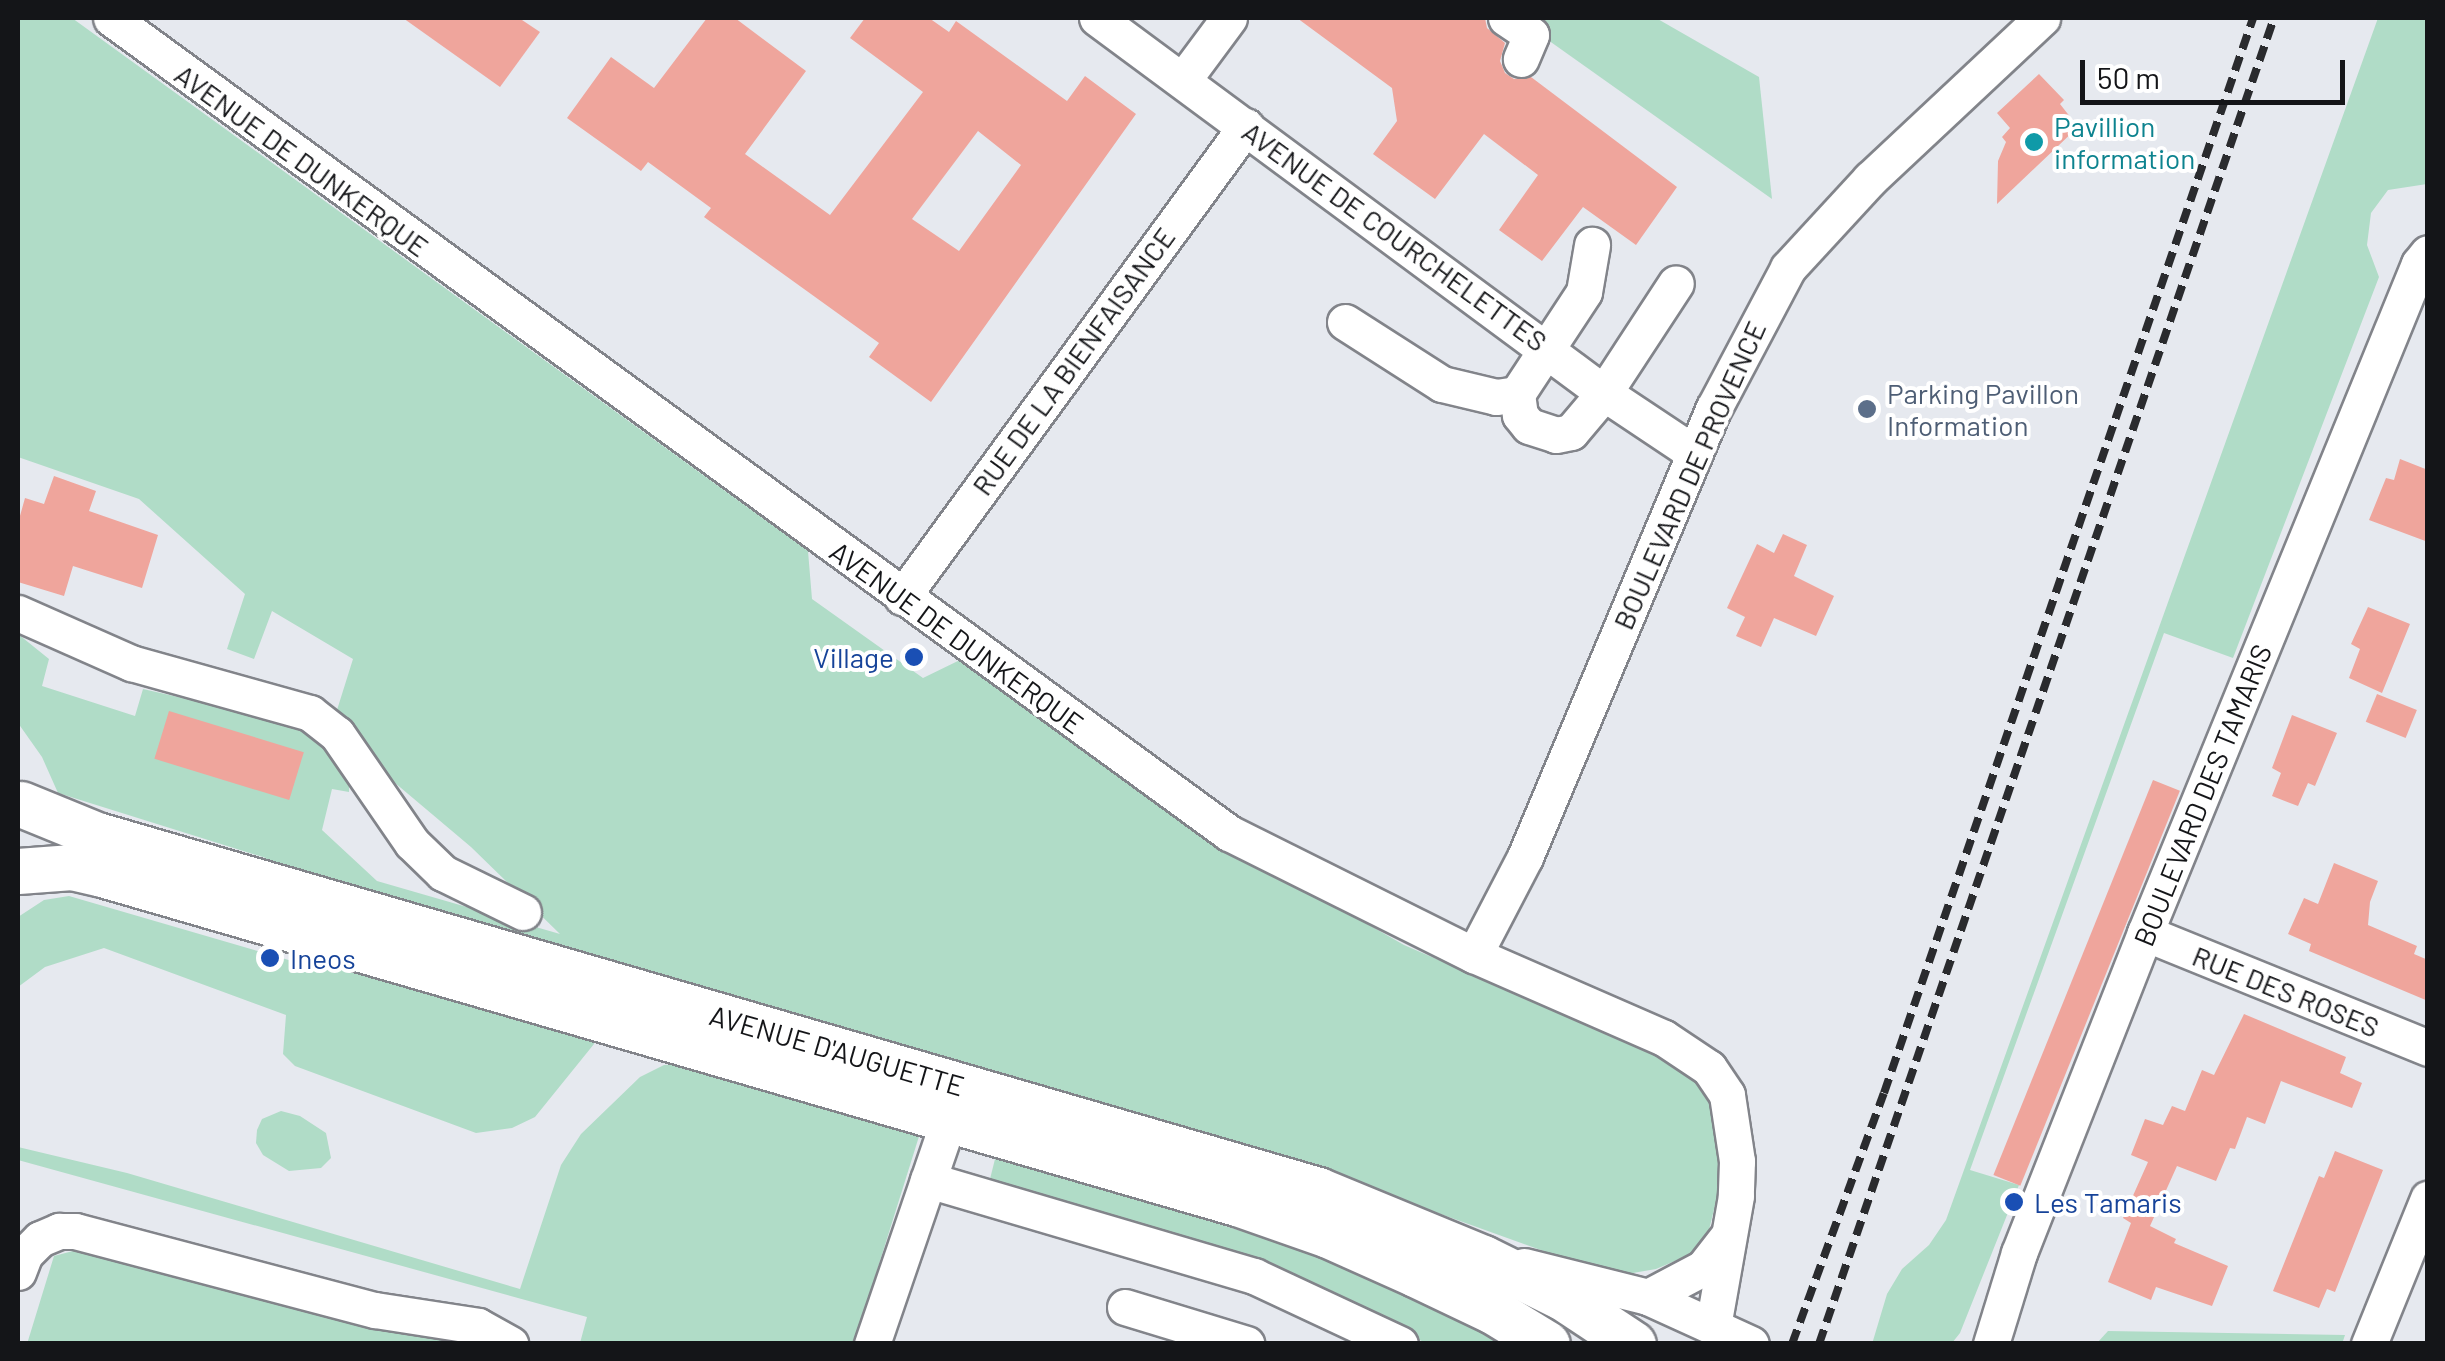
<!DOCTYPE html>
<style>
body{margin:0}
#map{position:relative;width:2445px;height:1361px;overflow:hidden;background:#e6e9ef;font-family:Barlow,sans-serif}
div>[style]{position:absolute}
.green>*{inset:0;background:#b0dcc7}
.building>*{inset:0;background:#efa59c;transform-origin:0 0}
.roads{filter:drop-shadow(2px 0 #82848a) drop-shadow(-2px 0 #82848a) drop-shadow(0 2px #82848a) drop-shadow(0 -2px #82848a)}
.minor>*{height:35px;margin:-17.5px;padding:0 17.5px;transform-origin:17.5px;border-radius:17.5px;background:#fff}
.major>*{height:45px;margin:-22.5px;padding:0 22.5px;transform-origin:22.5px;border-radius:22.5px;background:#fff}
.rail>*{height:8px;margin-top:-4px;transform-origin:0;background:repeating-linear-gradient(90deg,#2a2b2e 0 15px,transparent 0 23px)}
.dots>*{width:28px;height:28px;translate:-50% -50%;box-sizing:border-box;border:5px solid #fff;border-radius:50%}
span{translate:-50% -50%;white-space:nowrap;text-align:center;line-height:1.15;-webkit-text-stroke:8px #fff;paint-order:stroke}
.culture-label{font-size:28px;color:#0d838f}
.left{translate:0 -50%;text-align:left}
.street-label{font-size:28px;color:#141518}
.service-label{font-size:28px;color:#4e5e75}
.transit-label{font-size:28px;color:#164399}
.right{translate:-100% -50%;text-align:right}
.frame{position:absolute;inset:0;border:20px solid #141518;pointer-events:none}
.scale{position:absolute;left:2080px;top:60px;width:265px;height:45px;box-sizing:border-box;border:5px solid #141518;border-top:0;padding-left:12px;font-size:30px;line-height:35px;white-space:nowrap;color:#141518;-webkit-text-stroke:8px #fff;paint-order:stroke}
</style>
<div id="map">
<div class="green">
<i style="clip-path:polygon(18px 18px,72px 18px,808px 551px,812px 599px,923px 678px,962px 659px,1170px 811px,1404px 945px,1668px 1059px,1698px 1079px,1715px 1107px,1722px 1152px,1719px 1189px,1709px 1230px,1689px 1255px,1656px 1269px,1627px 1274px,1591px 1268px,1360px 1185px,264px 866px,266px 858px,58px 793px,42px 757px,18px 723px,18px 634px,49px 659px,42px 686px,135px 716px,143px 689px,314px 728px,349px 776px,349px 792px,332px 789px,322px 830px,377px 881px,560px 934px,471px 847px,369px 761px,337px 710px,353px 659px,272px 611px,254px 659px,227px 649px,245px 594px,139px 499px,18px 457px)"></i>
<i style="clip-path:polygon(1517px 18px,1656px 18px,1759px 77px,1772px 199px)"></i>
<i style="clip-path:polygon(2378px 18px,2427px 18px,2427px 184px,2388px 190px,2371px 213px,2367px 245px,2379px 277px,2233px 658px,2164px 633px,1970px 1170px,2019px 1185px,1960px 1333px,1952px 1343px,1872px 1344px,1887px 1294px,1902px 1269px,1929px 1245px,1946px 1220px)"></i>
<i style="clip-path:polygon(69px 896px,299px 963px,319px 956px,595px 1036px,594px 1044px,535px 1117px,512px 1128px,476px 1133px,295px 1066px,283px 1054px,286px 1015px,104px 948px,45px 967px,18px 987px,18px 917px,44px 900px)"></i>
<i style="clip-path:polygon(691px 1064px,921px 1130px,854px 1344px,580px 1343px,587px 1317px,18px 1160px,18px 1147px,127px 1173px,520px 1289px,561px 1165px,581px 1134px,640px 1077px,664px 1065px)"></i>
<i style="clip-path:polygon(281px 1111px,300px 1116px,326px 1133px,331px 1158px,321px 1168px,289px 1171px,263px 1155px,256px 1143px,257px 1130px,262px 1119px)"></i>
<i style="clip-path:polygon(996px 1155px,1309px 1252px,1427px 1296px,1524px 1343px,1426px 1343px,1263px 1266px,990px 1179px)"></i>
<i style="clip-path:polygon(73px 1251px,367px 1323px,480px 1344px,27px 1344px,54px 1256px)"></i>
<i style="clip-path:polygon(2108px 1331px,2345px 1335px,2342px 1344px,2097px 1343px)"></i>
</div>
<div class="building">
<i style="clip-path:polygon(403px 18px,519px 18px,540px 32px,500px 87px)"></i>
<i style="clip-path:polygon(evenodd,707px 18px,735px 18px,806px 71px,745px 154px,830px 215px,923px 92px,850px 38px,865px 18px,929px 18px,949px 32px,956px 21px,1067px 101px,1085px 76px,1136px 114px,931px 402px,869px 357px,879px 343px,704px 217px,711px 208px,648px 162px,641px 171px,567px 118px,611px 57px,654px 88px,707px 18px,978px 131px,1021px 165px,959px 251px,912px 219px,978px 131px)"></i>
<i style="clip-path:polygon(1297px 18px,1485px 18px,1487px 28px,1505px 43px,1500px 61px,1505px 73px,1514px 79px,1531px 77px,1677px 187px,1636px 245px,1583px 207px,1542px 261px,1499px 230px,1538px 175px,1484px 134px,1435px 199px,1373px 154px,1397px 121px,1392px 88px)"></i>
<i style="clip-path:polygon(2039px 74px,2064px 100px,2060px 104px,2078px 127px,1997px 204px,1998px 161px,2006px 142px,2002px 137px,2010px 128px,1997px 113px)"></i>
<i style="clip-path:polygon(2400px 459px,2428px 470px,2428px 542px,2369px 520px,2386px 478px,2394px 480px)"></i>
<i style="clip-path:polygon(54px 476px,96px 491px,89px 511px,158px 535px,142px 588px,73px 566px,64px 596px,18px 582px,18px 523px,25px 498px,44px 504px)"></i>
<i style="clip-path:polygon(1783px 534px,1807px 545px,1794px 576px,1834px 596px,1816px 636px,1774px 618px,1761px 647px,1736px 636px,1745px 617px,1727px 608px,1757px 544px,1774px 553px)"></i>
<i style="clip-path:polygon(2368px 607px,2410px 624px,2382px 693px,2349px 678px,2360px 649px,2351px 644px)"></i>
<i style="left:2377px;top:694px;width:43px;height:30px;rotate:22deg"></i>
<i style="left:169px;top:711px;width:141px;height:50px;rotate:17deg"></i>
<i style="clip-path:polygon(2292px 715px,2337px 733px,2315px 786px,2308px 783px,2298px 806px,2272px 796px,2281px 773px,2272px 768px)"></i>
<i style="left:2153px;top:780px;width:29px;height:426px;rotate:22deg"></i>
<i style="clip-path:polygon(2334px 863px,2378px 881px,2370px 902px,2368px 925px,2417px 946px,2414px 954px,2428px 960px,2428px 1001px,2309px 951px,2311px 944px,2288px 934px,2304px 898px,2318px 904px)"></i>
<i style="clip-path:polygon(2244px 1014px,2346px 1057px,2340px 1073px,2362px 1083px,2352px 1108px,2281px 1081px,2265px 1124px,2247px 1117px,2235px 1149px,2230px 1148px,2216px 1181px,2177px 1166px,2150px 1226px,2176px 1239px,2174px 1243px,2228px 1266px,2212px 1306px,2156px 1287px,2151px 1300px,2108px 1282px,2131px 1223px,2123px 1218px,2148px 1162px,2131px 1155px,2145px 1119px,2163px 1125px,2172px 1106px,2185px 1111px,2202px 1070px,2214px 1075px)"></i>
<i style="clip-path:polygon(2335px 1151px,2383px 1170px,2335px 1292px,2327px 1289px,2319px 1308px,2273px 1291px,2319px 1176px,2324px 1178px)"></i>
</div>
<div class="roads">
<div class="minor">
<i style="left:111px;top:18px;width:1384px;rotate:36.09deg"></i>
<i style="left:1229px;top:833px;width:274px;rotate:26.5deg"></i>
<i style="left:1474px;top:955px;width:207px;rotate:23.6deg"></i>
<i style="left:1664px;top:1038px;width:54px;rotate:33.7deg"></i>
<i style="left:1709px;top:1068px;width:32px;rotate:56deg"></i>
<i style="left:1727px;top:1095px;width:67px;rotate:81.4deg"></i>
<i style="left:1737px;top:1161px;width:35px;rotate:92deg"></i>
<i style="left:1736px;top:1196px;width:133px;rotate:100deg"></i>
<i style="left:1097px;top:18px;width:631px;rotate:36.49deg"></i>
<i style="left:1604px;top:393px;width:108px;rotate:33.7deg"></i>
<i style="left:1506px;top:18px;width:30px;rotate:34deg"></i>
<i style="left:1531px;top:35px;width:26px;rotate:113deg"></i>
<i style="left:1183px;top:80px;width:77px;rotate:-53.4deg"></i>
<i style="left:1345px;top:322px;width:115px;rotate:32.6deg"></i>
<i style="left:1442px;top:384px;width:56px;rotate:13.5deg"></i>
<i style="left:1496px;top:397px;width:21px;rotate:-8deg"></i>
<i style="left:1517px;top:394px;width:122px;rotate:-56.7deg"></i>
<i style="left:1584px;top:292px;width:48px;rotate:-80.3deg"></i>
<i style="left:1517px;top:394px;width:21px;rotate:82deg"></i>
<i style="left:1520px;top:415px;width:14px;rotate:51deg"></i>
<i style="left:1529px;top:426px;width:28px;rotate:18deg"></i>
<i style="left:1556px;top:435px;width:15px;rotate:-11deg"></i>
<i style="left:1571px;top:432px;width:51px;rotate:-49.8deg"></i>
<i style="left:1604px;top:393px;width:131px;rotate:-56.8deg"></i>
<i style="left:902px;top:597px;width:583px;rotate:-53.86deg"></i>
<i style="left:18px;top:613px;width:124px;rotate:23.9deg"></i>
<i style="left:131px;top:663px;width:186px;rotate:15.6deg"></i>
<i style="left:310px;top:713px;width:34px;rotate:38deg"></i>
<i style="left:337px;top:734px;width:132px;rotate:55.5deg"></i>
<i style="left:412px;top:843px;width:43px;rotate:44.1deg"></i>
<i style="left:443px;top:873px;width:89px;rotate:26deg"></i>
<i style="left:2145px;top:933px;width:305px;rotate:22.1deg"></i>
<i style="left:1474px;top:955px;width:110px;rotate:-62.5deg"></i>
<i style="left:1525px;top:857px;width:487px;rotate:-67.2deg"></i>
<i style="left:1714px;top:408px;width:158px;rotate:-62.1deg"></i>
<i style="left:1788px;top:268px;width:121px;rotate:-47.3deg"></i>
<i style="left:1870px;top:179px;width:236px;rotate:-43.1deg"></i>
<i style="left:928px;top:1180px;width:340px;rotate:16.4deg"></i>
<i style="left:1254px;top:1276px;width:161px;rotate:25deg"></i>
<i style="left:1524px;top:1266px;width:128px;rotate:14deg"></i>
<i style="left:1648px;top:1297px;width:113px;rotate:24.5deg"></i>
<i style="left:18px;top:1272px;width:19px;rotate:-69deg"></i>
<i style="left:25px;top:1254px;width:21px;rotate:-45deg"></i>
<i style="left:40px;top:1239px;width:21px;rotate:-23deg"></i>
<i style="left:59px;top:1231px;width:16px"></i>
<i style="left:75px;top:1231px;width:310px;rotate:14.8deg"></i>
<i style="left:375px;top:1310px;width:104px;rotate:8.8deg"></i>
<i style="left:478px;top:1326px;width:37px;rotate:29deg"></i>
<i style="left:1648px;top:1297px;width:62px;rotate:-27.8deg"></i>
<i style="left:1703px;top:1268px;width:37px;rotate:-52deg"></i>
<i style="left:1125px;top:1307px;width:127px;rotate:16.9deg"></i>
<i style="left:872px;top:1344px;width:238px;rotate:-71.1deg"></i>
<i style="left:1991px;top:1344px;width:95px;rotate:-72.9deg"></i>
<i style="left:2019px;top:1253px;width:344px;rotate:-68.5deg"></i>
<i style="left:2145px;top:933px;width:723px;rotate:-67.73deg"></i>
<i style="left:2419px;top:264px;width:14px;rotate:-51deg"></i>
<i style="left:2369px;top:1344px;width:157px;rotate:-67.9deg"></i>
</div>
<div class="major">
<i style="left:21px;top:804px;width:82px;rotate:22.2deg"></i>
<i style="left:97px;top:835px;width:1272px;rotate:16.21deg"></i>
<i style="left:1318px;top:1190px;width:178px;rotate:22.4deg"></i>
<i style="left:1483px;top:1258px;width:88px;rotate:26.3deg"></i>
<i style="left:1562px;top:1297px;width:85px;rotate:33.5deg"></i>
<i style="left:18px;top:871px;width:54px;rotate:-4.2deg"></i>
<i style="left:72px;top:867px;width:31px;rotate:13deg"></i>
<i style="left:102px;top:874px;width:1182px;rotate:16.17deg"></i>
<i style="left:1237px;top:1203px;width:96px;rotate:19.4deg"></i>
<i style="left:1328px;top:1235px;width:95px;rotate:24.1deg"></i>
<i style="left:1415px;top:1274px;width:86px;rotate:25.4deg"></i>
<i style="left:1493px;top:1311px;width:63px;rotate:31.4deg"></i>
</div>
</div>
<div class="rail">
<i style="left:1792px;top:1344px;width:267px;rotate:-69.9deg"></i>
<i style="left:1884px;top:1093px;width:1137px;rotate:-71.05deg"></i>
<i style="left:1819px;top:1344px;width:1402px;rotate:-71.06deg"></i>
</div>
<div class="dots">
<i style="left:2034px;top:142px;background:#0f9aa8"></i>
<i style="left:1867px;top:409px;background:#5c6f8a"></i>
<i style="left:914px;top:657px;background:#1a4fb4"></i>
<i style="left:270px;top:958px;background:#1a4fb4"></i>
<i style="left:2014px;top:1202px;background:#1a4fb4"></i>
</div>
<div class="culture-label">
<span class="left" style="left:2054px;top:142px">Pavillion<br>information</span>
</div>
<div class="street-label">
<span style="left:302px;top:160px;rotate:36deg">AVENUE DE DUNKERQUE</span>
<span style="left:1395px;top:236px;rotate:36deg">AVENUE DE COURCHELETTES</span>
<span style="left:1073px;top:361px;rotate:-54deg">RUE DE LA BIENFAISANCE</span>
<span style="left:1689px;top:475px;rotate:-66deg">BOULEVARD DE PROVENCE</span>
<span style="left:957px;top:637px;rotate:36deg">AVENUE DE DUNKERQUE</span>
<span style="left:2202px;top:795px;rotate:-68deg">BOULEVARD DES TAMARIS</span>
<span style="left:2286px;top:991px;rotate:22deg">RUE DES ROSES</span>
<span style="left:837px;top:1050px;rotate:16deg">AVENUE D'AUGUETTE</span>
</div>
<div class="service-label">
<span class="left" style="left:1887px;top:409px">Parking Pavillon<br>Information</span>
</div>
<div class="transit-label">
<span class="right" style="left:894px;top:657px">Village</span>
<span class="left" style="left:290px;top:958px">Ineos</span>
<span class="left" style="left:2034px;top:1202px">Les Tamaris</span>
</div>
<div class="frame"></div>
<div class="scale">50 m</div>
</div>
